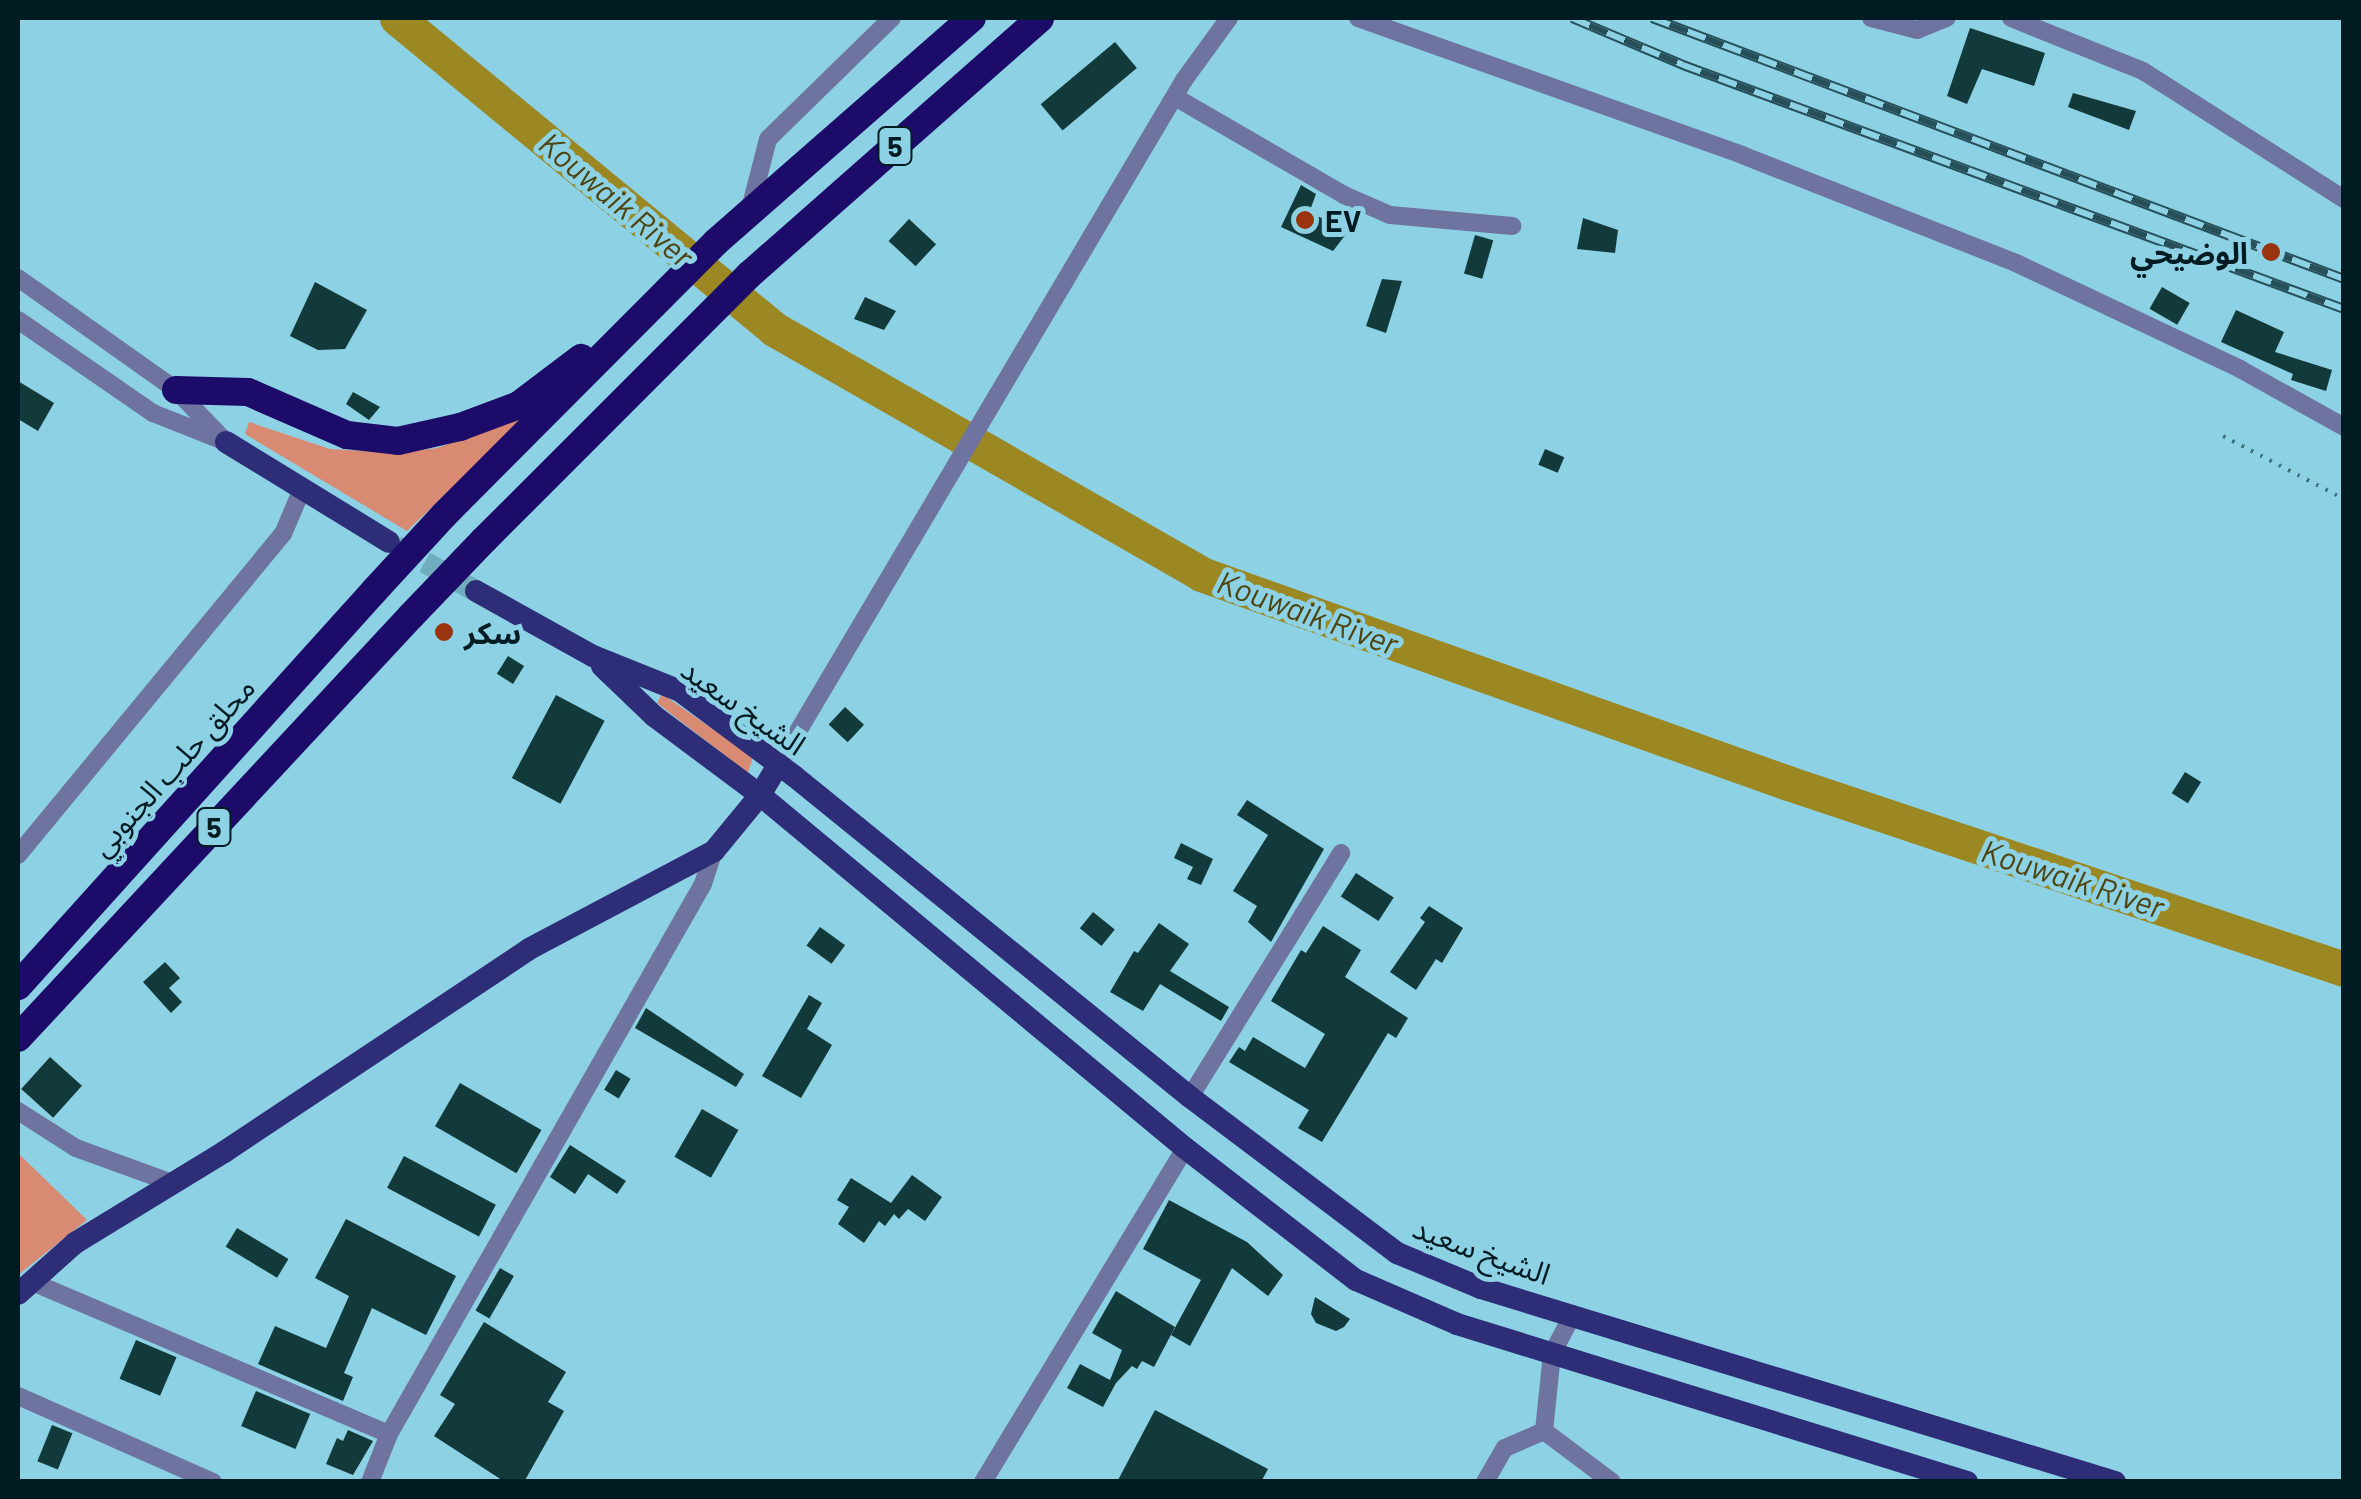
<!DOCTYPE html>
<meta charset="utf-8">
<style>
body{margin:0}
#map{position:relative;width:2361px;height:1499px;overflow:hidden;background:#8cd1e4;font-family:Barlow,"Noto Sans Arabic",sans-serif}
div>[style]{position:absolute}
.green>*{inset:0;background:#d98a72}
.river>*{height:35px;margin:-17.5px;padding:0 17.5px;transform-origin:17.5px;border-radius:17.5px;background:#9b8823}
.building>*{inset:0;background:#123a3b;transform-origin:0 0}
.major-tunnel>*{height:22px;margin-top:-11px;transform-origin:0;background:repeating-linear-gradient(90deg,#70adbd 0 22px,transparent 0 33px)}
.path>*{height:4px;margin-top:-2px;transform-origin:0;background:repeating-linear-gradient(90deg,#42727f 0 2.5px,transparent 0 10.5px)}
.minor>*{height:18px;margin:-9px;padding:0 9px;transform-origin:9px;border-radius:9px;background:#6e749f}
.major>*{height:22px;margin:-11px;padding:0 11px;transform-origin:11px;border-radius:11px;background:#2d2d78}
.highway>*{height:28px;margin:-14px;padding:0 14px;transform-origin:14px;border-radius:14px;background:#1c0b69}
.rail>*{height:10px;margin-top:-5px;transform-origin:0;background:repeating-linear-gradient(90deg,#8cd1e4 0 19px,#274f59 0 38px);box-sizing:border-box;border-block:2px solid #274f59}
.highway-bridge>*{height:28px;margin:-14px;padding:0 14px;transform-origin:14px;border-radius:14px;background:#1c0b69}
.dots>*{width:28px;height:28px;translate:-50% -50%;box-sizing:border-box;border:5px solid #8cd1e4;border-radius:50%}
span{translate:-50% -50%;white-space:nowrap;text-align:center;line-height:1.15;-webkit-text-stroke:10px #8cd1e4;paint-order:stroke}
.shield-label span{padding:2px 8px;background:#8cd1e4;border:2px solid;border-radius:8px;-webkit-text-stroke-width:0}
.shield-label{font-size:28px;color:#001c23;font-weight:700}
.poi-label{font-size:30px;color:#001c23;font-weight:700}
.left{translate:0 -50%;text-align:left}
.right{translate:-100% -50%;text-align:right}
.street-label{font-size:30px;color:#001c23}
.water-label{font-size:32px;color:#4e440f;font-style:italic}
.frame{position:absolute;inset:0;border:20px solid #001c23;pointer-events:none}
</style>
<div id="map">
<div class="green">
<i style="clip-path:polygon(527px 416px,407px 531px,245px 434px,249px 422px,330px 449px,399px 453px,437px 448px)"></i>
<i style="clip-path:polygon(662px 694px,753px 757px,748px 773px,657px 703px)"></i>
<i style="clip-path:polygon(18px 1153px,87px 1220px,18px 1275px)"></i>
</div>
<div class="river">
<i style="left:397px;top:18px;width:489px;rotate:39.5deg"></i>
<i style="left:774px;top:329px;width:492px;rotate:29.8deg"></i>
<i style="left:1201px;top:574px;width:623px;rotate:19.6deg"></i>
<i style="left:1788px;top:783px;width:586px;rotate:18.5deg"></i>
</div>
<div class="building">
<i style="clip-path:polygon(1970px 28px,2045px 53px,2034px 86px,1982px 69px,1967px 104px,1947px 96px)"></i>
<i style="left:1115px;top:42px;width:34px;height:97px;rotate:50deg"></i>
<i style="clip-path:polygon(2073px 93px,2136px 111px,2129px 130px,2068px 107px)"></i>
<i style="clip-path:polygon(1301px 185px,1316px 194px,1309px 213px,1350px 229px,1333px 251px,1281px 227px)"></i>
<i style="clip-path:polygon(1583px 218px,1618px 230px,1615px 253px,1577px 249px)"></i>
<i style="left:909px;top:219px;width:37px;height:30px;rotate:43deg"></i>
<i style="left:1475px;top:235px;width:19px;height:40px;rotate:16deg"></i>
<i style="clip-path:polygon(1382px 279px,1402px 281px,1386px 333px,1366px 326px)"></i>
<i style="clip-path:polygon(315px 282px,367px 310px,345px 349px,318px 350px,290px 336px)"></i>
<i style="left:2162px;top:287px;width:32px;height:25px;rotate:30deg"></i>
<i style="clip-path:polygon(865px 297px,896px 311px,884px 330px,854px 319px)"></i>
<i style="clip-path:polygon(2236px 310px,2284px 332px,2275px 352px,2332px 370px,2326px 391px,2291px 380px,2293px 374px,2221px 342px)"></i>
<i style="clip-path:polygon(18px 381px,54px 403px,38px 431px,18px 419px)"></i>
<i style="clip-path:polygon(353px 392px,380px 407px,369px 420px,346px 404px)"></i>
<i style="left:1545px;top:449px;width:21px;height:17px;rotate:23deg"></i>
<i style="left:508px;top:656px;width:19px;height:21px;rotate:32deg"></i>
<i style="left:556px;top:695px;width:55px;height:94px;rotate:28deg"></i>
<i style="left:845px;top:707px;width:26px;height:24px;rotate:43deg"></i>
<i style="left:2185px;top:772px;width:19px;height:25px;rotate:32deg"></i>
<i style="clip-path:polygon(1247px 800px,1324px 849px,1271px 942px,1248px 922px,1257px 906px,1233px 891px,1268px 835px,1237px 815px)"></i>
<i style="clip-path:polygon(1181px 843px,1213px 859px,1201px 885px,1187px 879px,1193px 867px,1174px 858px)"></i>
<i style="left:1356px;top:873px;width:45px;height:28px;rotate:33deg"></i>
<i style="clip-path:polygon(1429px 906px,1463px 928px,1442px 963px,1436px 959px,1416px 990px,1390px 972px,1425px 922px,1420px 918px)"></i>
<i style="left:1093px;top:912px;width:28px;height:21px;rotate:39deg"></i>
<i style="clip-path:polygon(1159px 923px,1189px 944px,1170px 971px,1229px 1007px,1221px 1021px,1160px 984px,1143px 1011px,1110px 992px,1134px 951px,1138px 953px)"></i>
<i style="clip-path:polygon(1323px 926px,1361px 950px,1345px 977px,1408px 1018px,1396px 1038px,1388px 1033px,1322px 1142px,1298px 1128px,1309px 1110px,1229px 1062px,1239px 1047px,1245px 1051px,1253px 1037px,1305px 1068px,1325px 1034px,1271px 1001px,1301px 950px,1306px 953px)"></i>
<i style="left:820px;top:927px;width:31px;height:23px;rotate:36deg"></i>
<i style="clip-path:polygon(165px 962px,180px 978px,169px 988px,182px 1002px,171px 1013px,143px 982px)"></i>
<i style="clip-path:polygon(809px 995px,822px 1003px,807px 1029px,832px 1045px,801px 1098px,762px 1076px)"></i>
<i style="clip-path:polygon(646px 1008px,744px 1074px,736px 1087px,635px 1028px)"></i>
<i style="left:50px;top:1057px;width:43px;height:43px;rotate:42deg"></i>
<i style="left:616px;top:1070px;width:17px;height:23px;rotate:31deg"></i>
<i style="left:460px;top:1083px;width:94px;height:50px;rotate:30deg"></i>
<i style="left:702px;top:1109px;width:42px;height:55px;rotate:30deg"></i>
<i style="clip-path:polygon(570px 1145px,626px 1181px,617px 1194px,588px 1174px,575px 1194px,550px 1177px)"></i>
<i style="left:404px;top:1156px;width:104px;height:36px;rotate:28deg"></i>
<i style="clip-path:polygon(912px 1175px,942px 1197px,925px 1221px,908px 1209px,899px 1219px,894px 1214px,885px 1226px,879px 1221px,864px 1243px,838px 1224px,849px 1207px,837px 1200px,851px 1178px,891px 1203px)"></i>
<i style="clip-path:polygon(1169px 1200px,1247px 1242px,1283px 1275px,1268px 1296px,1232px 1268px,1190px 1346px,1171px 1335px,1201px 1280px,1143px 1249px)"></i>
<i style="clip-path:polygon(346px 1219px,456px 1276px,426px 1335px,372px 1308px,344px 1373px,353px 1377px,343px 1401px,258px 1364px,275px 1326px,326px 1348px,349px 1296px,315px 1278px)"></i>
<i style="left:237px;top:1228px;width:60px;height:22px;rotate:31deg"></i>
<i style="left:500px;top:1268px;width:16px;height:49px;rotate:30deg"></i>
<i style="clip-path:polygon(1116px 1291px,1175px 1327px,1154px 1367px,1142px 1361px,1137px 1369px,1132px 1366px,1116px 1383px,1103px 1407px,1067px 1388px,1080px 1364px,1110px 1380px,1122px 1350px,1092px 1333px)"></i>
<i style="clip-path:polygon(1315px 1297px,1350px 1319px,1344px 1327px,1336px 1331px,1316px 1323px,1311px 1314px)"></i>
<i style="clip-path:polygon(484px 1322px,566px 1372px,548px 1402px,564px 1411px,524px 1482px,505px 1482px,434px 1436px,455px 1404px,440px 1395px)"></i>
<i style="left:136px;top:1340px;width:44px;height:42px;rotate:23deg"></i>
<i style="left:256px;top:1391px;width:59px;height:38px;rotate:23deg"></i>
<i style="clip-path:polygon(1155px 1410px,1268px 1469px,1261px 1482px,1117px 1482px)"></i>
<i style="left:52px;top:1425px;width:22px;height:39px;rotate:22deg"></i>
<i style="clip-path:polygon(348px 1430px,373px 1441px,353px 1475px,326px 1464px,337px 1438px,343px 1441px)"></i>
</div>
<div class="major-tunnel">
<i style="left:396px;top:546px;width:92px;rotate:29.4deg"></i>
</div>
<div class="path">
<i style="left:2223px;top:436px;width:136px;rotate:27.5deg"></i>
</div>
<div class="minor">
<i style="left:1358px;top:18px;width:408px;rotate:19.6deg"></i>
<i style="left:1742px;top:155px;width:295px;rotate:21.5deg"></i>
<i style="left:2016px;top:263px;width:248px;rotate:25.3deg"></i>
<i style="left:2240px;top:369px;width:119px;rotate:29.1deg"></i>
<i style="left:1871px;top:18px;width:48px;rotate:14.6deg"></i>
<i style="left:1917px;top:30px;width:32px;rotate:-22deg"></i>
<i style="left:2011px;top:18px;width:142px;rotate:21.9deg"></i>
<i style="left:2143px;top:71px;width:238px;rotate:32.5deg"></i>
<i style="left:1175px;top:97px;width:195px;rotate:30.1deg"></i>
<i style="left:1344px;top:195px;width:50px;rotate:23.5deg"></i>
<i style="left:1390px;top:215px;width:123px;rotate:5.1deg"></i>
<i style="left:749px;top:213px;width:76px;rotate:-75.6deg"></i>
<i style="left:768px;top:139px;width:173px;rotate:-44.3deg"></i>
<i style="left:18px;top:278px;width:194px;rotate:35.3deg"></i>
<i style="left:176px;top:390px;width:72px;rotate:46.1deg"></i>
<i style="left:18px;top:320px;width:164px;rotate:34.6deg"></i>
<i style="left:153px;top:413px;width:79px;rotate:21.7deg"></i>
<i style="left:778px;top:765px;width:796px;rotate:-59.34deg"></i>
<i style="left:1184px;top:80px;width:77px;rotate:-54deg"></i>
<i style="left:18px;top:855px;width:416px;rotate:-50.5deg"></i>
<i style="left:283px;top:534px;width:49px;rotate:-67.1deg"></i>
<i style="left:1190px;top:1097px;width:287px;rotate:-58.2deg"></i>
<i style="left:18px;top:1111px;width:69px;rotate:32.5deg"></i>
<i style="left:76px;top:1148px;width:102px;rotate:20deg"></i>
<i style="left:30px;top:1281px;width:390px;rotate:23.1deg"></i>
<i style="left:18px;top:1396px;width:213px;rotate:23.8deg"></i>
<i style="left:1544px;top:1431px;width:85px;rotate:36.9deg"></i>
<i style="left:370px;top:1482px;width:52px;rotate:-68.4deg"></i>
<i style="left:389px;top:1434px;width:633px;rotate:-60.28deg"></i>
<i style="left:703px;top:884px;width:35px;rotate:-72deg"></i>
<i style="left:983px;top:1482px;width:390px;rotate:-58.8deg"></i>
<i style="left:1485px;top:1482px;width:39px;rotate:-60deg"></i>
<i style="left:1505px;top:1448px;width:43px;rotate:-23.6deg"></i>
<i style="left:1544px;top:1431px;width:77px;rotate:-84.1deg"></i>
<i style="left:1552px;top:1354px;width:45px;rotate:-62.3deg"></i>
</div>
<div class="major">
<i style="left:226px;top:442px;width:191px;rotate:31.5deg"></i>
<i style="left:476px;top:591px;width:134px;rotate:29.1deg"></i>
<i style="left:593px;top:656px;width:94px;rotate:21.9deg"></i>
<i style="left:680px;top:691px;width:142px;rotate:36.7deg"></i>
<i style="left:794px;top:776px;width:510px;rotate:39.03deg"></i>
<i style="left:1190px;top:1097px;width:259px;rotate:37deg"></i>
<i style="left:1397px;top:1253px;width:91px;rotate:22.6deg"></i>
<i style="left:1481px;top:1288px;width:663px;rotate:17.01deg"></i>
<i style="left:602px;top:666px;width:72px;rotate:43.9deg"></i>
<i style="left:654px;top:716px;width:132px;rotate:36.7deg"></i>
<i style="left:760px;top:795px;width:552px;rotate:39.71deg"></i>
<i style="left:1185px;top:1148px;width:216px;rotate:37.7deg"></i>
<i style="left:1356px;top:1280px;width:110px;rotate:23.5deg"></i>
<i style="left:1457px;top:1324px;width:534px;rotate:17.21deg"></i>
<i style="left:18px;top:1294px;width:76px;rotate:-41.8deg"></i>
<i style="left:75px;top:1243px;width:175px;rotate:-31.4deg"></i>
<i style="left:224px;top:1152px;width:366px;rotate:-33.6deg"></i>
<i style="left:529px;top:949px;width:209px;rotate:-27.9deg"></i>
<i style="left:714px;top:851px;width:72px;rotate:-50.6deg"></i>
<i style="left:760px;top:795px;width:35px;rotate:-59deg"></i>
</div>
<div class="highway">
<i style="left:176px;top:390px;width:72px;rotate:1.6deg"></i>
<i style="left:248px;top:392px;width:108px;rotate:23.5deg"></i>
<i style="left:347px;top:435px;width:51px;rotate:6.7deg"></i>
<i style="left:398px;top:441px;width:64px;rotate:-12.7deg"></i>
<i style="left:460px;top:427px;width:63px;rotate:-20.4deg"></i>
<i style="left:519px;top:405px;width:78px;rotate:-37.2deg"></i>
<i style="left:444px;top:515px;width:385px;rotate:-45.1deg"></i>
<i style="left:716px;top:242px;width:340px;rotate:-41.2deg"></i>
<i style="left:484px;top:540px;width:375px;rotate:-45deg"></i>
<i style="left:749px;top:275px;width:388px;rotate:-41.4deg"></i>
<i style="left:18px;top:986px;width:533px;rotate:-47.96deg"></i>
<i style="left:18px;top:1038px;width:577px;rotate:-47.04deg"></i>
</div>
<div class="rail">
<i style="left:1572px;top:18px;width:121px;rotate:22.9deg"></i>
<i style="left:1683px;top:65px;width:705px;rotate:20.26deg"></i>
<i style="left:1652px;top:18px;width:740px;rotate:20.66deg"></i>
</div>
<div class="highway-bridge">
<i style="left:375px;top:590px;width:102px;rotate:-47.4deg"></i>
<i style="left:411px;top:616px;width:105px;rotate:-46.2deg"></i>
</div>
<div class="dots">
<i style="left:1305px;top:220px;background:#9a340f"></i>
<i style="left:2271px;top:252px;background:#9a340f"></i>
<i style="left:444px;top:632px;background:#9a340f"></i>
</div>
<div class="shield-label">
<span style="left:895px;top:146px">5</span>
<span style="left:214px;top:827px">5</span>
</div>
<div class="poi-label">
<span class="left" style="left:1325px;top:220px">EV</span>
<span class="right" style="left:2248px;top:252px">الوضيحي</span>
<span class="left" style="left:464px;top:632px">سكر</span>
</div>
<div class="street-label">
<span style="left:744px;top:706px;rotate:35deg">الشيخ سعيد</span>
<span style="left:172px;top:766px;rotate:-48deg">محلق حلب الجنوبي</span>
<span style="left:1482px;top:1250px;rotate:20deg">الشيخ سعيد</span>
</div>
<div class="water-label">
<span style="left:617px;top:199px;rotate:40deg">Kouwaik River</span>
<span style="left:1308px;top:612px;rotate:20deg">Kouwaik River</span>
<span style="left:2073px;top:878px;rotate:18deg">Kouwaik River</span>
</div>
<div class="frame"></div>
</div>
